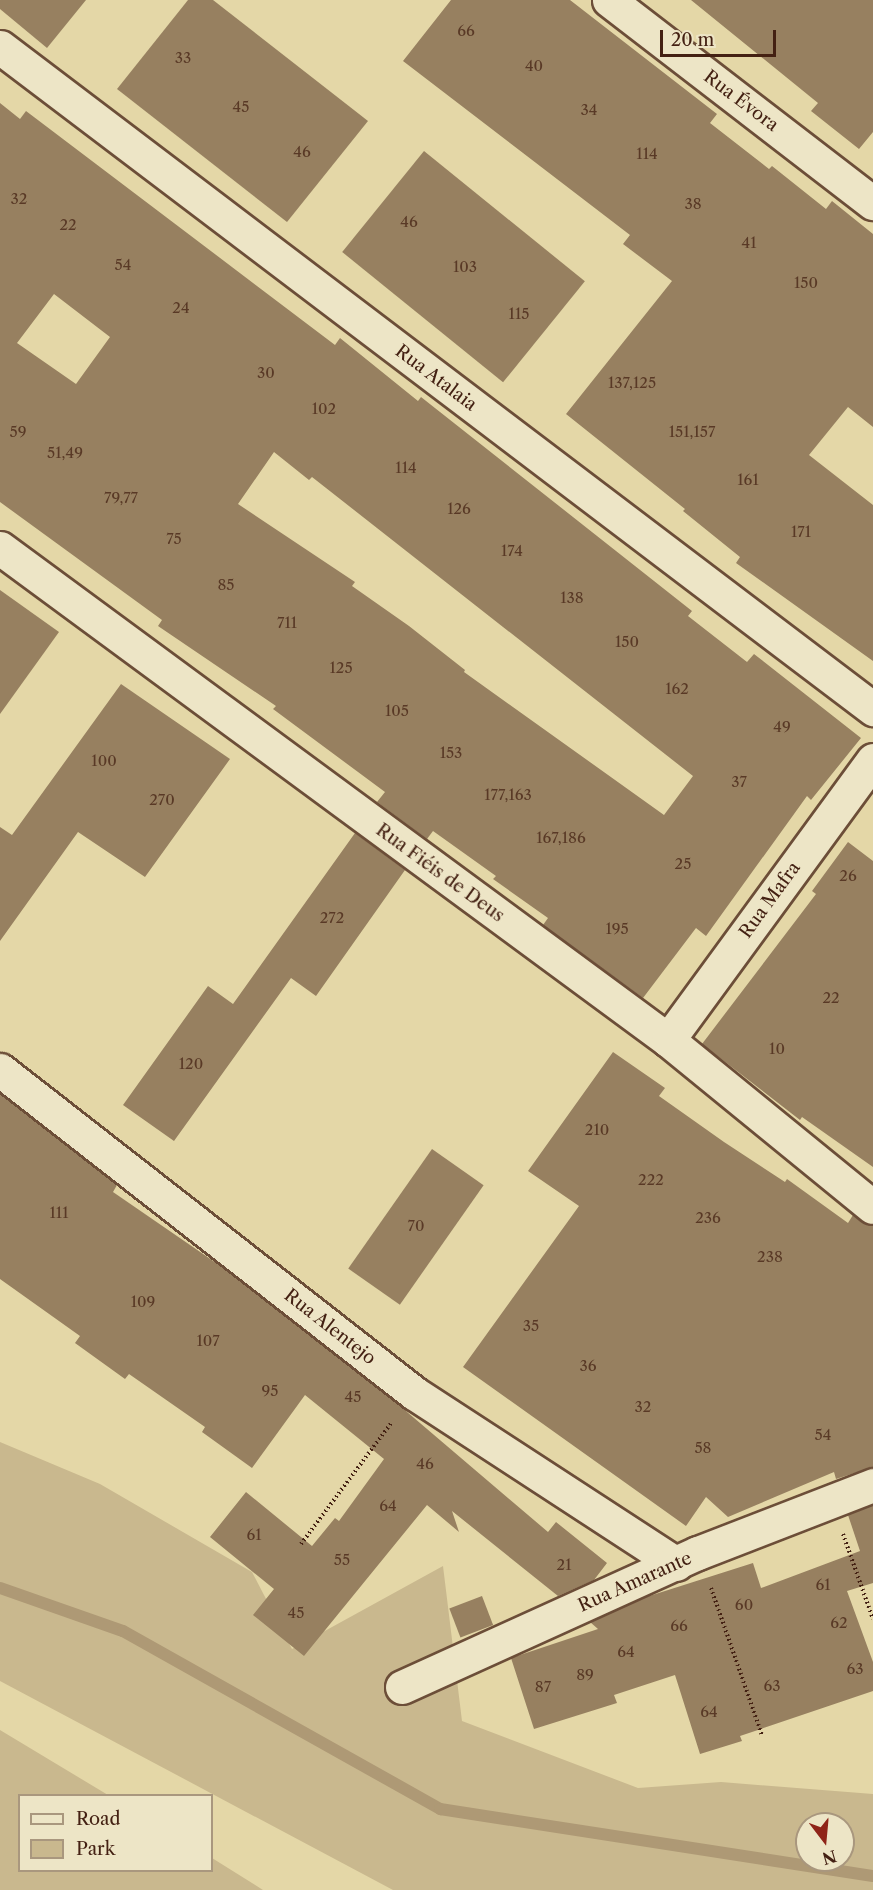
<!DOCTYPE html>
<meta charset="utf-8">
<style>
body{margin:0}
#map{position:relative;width:873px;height:1890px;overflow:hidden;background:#e4d7a7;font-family:"Libre Caslon Text",serif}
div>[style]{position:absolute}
.green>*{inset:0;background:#c9b88e}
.stream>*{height:12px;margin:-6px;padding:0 6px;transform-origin:6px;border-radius:6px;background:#ae9975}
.building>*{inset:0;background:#978060;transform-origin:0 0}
.path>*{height:4px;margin-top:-2px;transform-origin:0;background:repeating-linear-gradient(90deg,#442113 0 1.5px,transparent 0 4.5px)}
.roads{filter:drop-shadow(2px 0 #6c4e38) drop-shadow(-2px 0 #6c4e38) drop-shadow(0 2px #6c4e38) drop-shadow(0 -2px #6c4e38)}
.minor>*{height:33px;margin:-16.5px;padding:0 16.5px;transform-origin:16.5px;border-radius:16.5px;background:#ede5c6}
span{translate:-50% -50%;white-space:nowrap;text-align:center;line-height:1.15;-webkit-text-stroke:6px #ede5c6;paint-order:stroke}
.number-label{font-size:15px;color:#593926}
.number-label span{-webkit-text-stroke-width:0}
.street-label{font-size:18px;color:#442113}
.legend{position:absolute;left:18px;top:1794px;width:195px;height:78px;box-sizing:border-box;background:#ede5c6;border:2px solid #a9977e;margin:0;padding:8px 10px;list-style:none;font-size:18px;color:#442113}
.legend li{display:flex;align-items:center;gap:12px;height:30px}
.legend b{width:30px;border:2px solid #a9977e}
.north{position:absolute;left:795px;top:1812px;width:60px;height:60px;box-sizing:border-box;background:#ede5c6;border:2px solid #a9977e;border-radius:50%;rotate:164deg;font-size:16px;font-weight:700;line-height:24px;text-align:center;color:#442113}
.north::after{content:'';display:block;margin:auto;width:21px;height:27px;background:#8f2418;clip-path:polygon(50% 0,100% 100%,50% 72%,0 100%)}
.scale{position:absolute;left:660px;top:30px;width:116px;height:27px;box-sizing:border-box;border:3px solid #442113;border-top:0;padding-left:8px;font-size:18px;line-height:21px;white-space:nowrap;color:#442113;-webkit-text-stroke:4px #ede5c6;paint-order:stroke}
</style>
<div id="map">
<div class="green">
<i style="clip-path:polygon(evenodd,0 1442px,100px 1484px,252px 1572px,292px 1649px,443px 1566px,462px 1721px,638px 1788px,721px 1782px,873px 1794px,873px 1890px,393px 1890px,0 1681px,0 1442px,807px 1824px,843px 1824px,843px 1860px,807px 1860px,807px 1824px)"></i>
<i style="clip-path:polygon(0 1730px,108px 1795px,20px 1796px,20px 1870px,212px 1870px,212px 1858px,263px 1890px,0 1890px)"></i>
</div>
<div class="stream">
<i style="left:0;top:1588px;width:130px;rotate:19.3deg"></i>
<i style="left:123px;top:1631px;width:364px;rotate:29.3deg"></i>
<i style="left:440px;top:1809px;width:438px;rotate:8.8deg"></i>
</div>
<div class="building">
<i style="clip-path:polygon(0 0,86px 0,47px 48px,0 9px)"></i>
<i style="clip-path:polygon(188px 0,213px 0,368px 121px,287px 222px,117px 89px)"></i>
<i style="clip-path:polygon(451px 0,570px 0,717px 114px,710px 123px,769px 169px,772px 166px,826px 209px,832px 201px,873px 234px,873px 427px,848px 407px,809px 455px,873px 505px,873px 661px,736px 563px,740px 557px,683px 511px,685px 509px,566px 414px,672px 281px,623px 244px,630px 235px,403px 61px)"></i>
<i style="clip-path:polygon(691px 0,873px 0,873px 132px,859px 149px,811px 111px,818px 103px)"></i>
<i style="clip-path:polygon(evenodd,0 103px,20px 119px,26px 111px,335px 345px,340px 338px,418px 401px,421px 397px,692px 611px,688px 616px,747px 662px,754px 654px,861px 738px,811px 800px,807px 796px,706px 936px,696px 928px,643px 998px,543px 925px,548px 918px,493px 879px,496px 876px,433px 831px,427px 839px,377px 802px,385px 792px,273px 709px,276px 706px,158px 626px,162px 620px,0 502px,0 103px,54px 294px,110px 337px,76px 384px,17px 343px,54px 294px,0 103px,274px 452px,309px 480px,312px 477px,693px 776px,664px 815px,464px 672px,465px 670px,409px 626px,352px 586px,355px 582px,238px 504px,274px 452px)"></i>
<i style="left:424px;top:151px;width:207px;height:130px;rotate:39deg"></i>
<i style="clip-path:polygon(0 590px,59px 632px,0 714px)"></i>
<i style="clip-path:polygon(121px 684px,230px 759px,145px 877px,78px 832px,0 941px,0 827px,12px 835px)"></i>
<i style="clip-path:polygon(355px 833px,405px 870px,316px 996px,291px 978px,174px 1141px,123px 1105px,208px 986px,233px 1004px)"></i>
<i style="clip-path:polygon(848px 842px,873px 861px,873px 1167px,802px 1117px,800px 1120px,702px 1044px,816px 894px,812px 891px)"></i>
<i style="clip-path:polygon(613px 1052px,665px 1088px,659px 1096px,724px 1142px,785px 1182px,787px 1179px,848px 1223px,853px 1215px,873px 1225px,873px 1467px,836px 1479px,834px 1472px,728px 1517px,706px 1497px,686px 1526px,463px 1367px,579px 1206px,528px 1171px)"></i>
<i style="clip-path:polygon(0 1094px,117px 1185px,113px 1192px,222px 1267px,393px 1400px,548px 1532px,556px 1522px,607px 1563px,594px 1580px,558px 1596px,452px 1511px,459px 1532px,427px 1505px,304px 1656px,253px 1615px,274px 1589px,210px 1537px,246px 1492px,312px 1546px,335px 1518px,339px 1521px,384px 1459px,305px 1395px,252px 1468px,202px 1432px,205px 1427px,129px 1374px,125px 1379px,75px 1343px,80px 1336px,0 1279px)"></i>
<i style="left:432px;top:1149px;width:63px;height:146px;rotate:35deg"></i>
<i style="clip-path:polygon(873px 1505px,873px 1583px,847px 1591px,873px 1662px,873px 1691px,740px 1736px,742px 1741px,700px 1754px,675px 1675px,614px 1695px,617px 1703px,534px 1729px,511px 1658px,598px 1629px,590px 1622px,643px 1598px,753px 1563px,761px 1588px,860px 1551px,848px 1515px)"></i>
<i style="left:482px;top:1596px;width:31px;height:35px;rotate:69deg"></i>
</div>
<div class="path">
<i style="left:843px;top:1534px;width:90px;rotate:70.6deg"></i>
<i style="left:301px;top:1544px;width:152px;rotate:-53.3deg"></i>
<i style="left:711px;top:1588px;width:156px;rotate:70.9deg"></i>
</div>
<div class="roads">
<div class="minor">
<i style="left:609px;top:0;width:333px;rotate:37.6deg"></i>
<i style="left:0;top:47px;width:1096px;rotate:37.17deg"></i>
<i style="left:0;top:548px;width:830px;rotate:36.37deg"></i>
<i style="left:668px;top:1040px;width:264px;rotate:39.2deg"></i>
<i style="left:668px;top:1040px;width:347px;rotate:-53.8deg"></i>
<i style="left:0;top:1070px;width:525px;rotate:37.96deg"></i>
<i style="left:414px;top:1393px;width:313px;rotate:33.1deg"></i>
<i style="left:402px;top:1687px;width:325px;rotate:-24.4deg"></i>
<i style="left:698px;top:1553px;width:188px;rotate:-21.2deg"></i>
</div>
</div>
<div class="number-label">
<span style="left:466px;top:31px">66</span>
<span style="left:183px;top:58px">33</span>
<span style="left:534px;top:66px">40</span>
<span style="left:241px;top:107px">45</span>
<span style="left:589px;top:110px">34</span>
<span style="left:302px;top:152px">46</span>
<span style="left:647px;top:154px">114</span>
<span style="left:19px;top:199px">32</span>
<span style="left:693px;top:204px">38</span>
<span style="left:409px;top:222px">46</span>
<span style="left:68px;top:225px">22</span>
<span style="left:749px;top:243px">41</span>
<span style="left:123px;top:265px">54</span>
<span style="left:465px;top:267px">103</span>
<span style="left:806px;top:283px">150</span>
<span style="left:181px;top:308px">24</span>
<span style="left:519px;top:314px">115</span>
<span style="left:266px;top:373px">30</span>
<span style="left:632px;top:383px">137,125</span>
<span style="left:324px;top:409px">102</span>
<span style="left:18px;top:432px">59</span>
<span style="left:692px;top:432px">151,157</span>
<span style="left:65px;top:453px">51,49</span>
<span style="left:406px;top:468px">114</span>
<span style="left:748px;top:480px">161</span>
<span style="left:121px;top:498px">79,77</span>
<span style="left:459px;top:509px">126</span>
<span style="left:801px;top:532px">171</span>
<span style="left:174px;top:539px">75</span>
<span style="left:512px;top:551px">174</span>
<span style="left:226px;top:585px">85</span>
<span style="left:572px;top:598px">138</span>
<span style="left:287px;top:623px">711</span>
<span style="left:627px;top:642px">150</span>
<span style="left:341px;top:668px">125</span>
<span style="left:677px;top:689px">162</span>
<span style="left:397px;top:711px">105</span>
<span style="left:782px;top:727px">49</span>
<span style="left:451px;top:753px">153</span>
<span style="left:104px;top:761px">100</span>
<span style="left:739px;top:782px">37</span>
<span style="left:508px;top:795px">177,163</span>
<span style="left:162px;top:800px">270</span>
<span style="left:561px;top:838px">167,186</span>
<span style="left:683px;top:864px">25</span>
<span style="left:848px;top:876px">26</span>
<span style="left:332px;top:918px">272</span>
<span style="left:617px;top:929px">195</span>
<span style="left:831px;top:998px">22</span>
<span style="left:777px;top:1049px">10</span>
<span style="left:191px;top:1064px">120</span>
<span style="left:597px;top:1130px">210</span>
<span style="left:651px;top:1180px">222</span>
<span style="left:59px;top:1213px">111</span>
<span style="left:708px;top:1218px">236</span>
<span style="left:416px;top:1226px">70</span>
<span style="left:770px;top:1257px">238</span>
<span style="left:143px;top:1302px">109</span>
<span style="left:531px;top:1326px">35</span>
<span style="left:208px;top:1341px">107</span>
<span style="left:588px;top:1366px">36</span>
<span style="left:270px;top:1391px">95</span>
<span style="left:353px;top:1397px">45</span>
<span style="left:643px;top:1407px">32</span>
<span style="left:823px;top:1435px">54</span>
<span style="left:703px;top:1448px">58</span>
<span style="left:425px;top:1464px">46</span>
<span style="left:388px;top:1506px">64</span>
<span style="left:254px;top:1535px">61</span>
<span style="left:342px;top:1560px">55</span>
<span style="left:564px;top:1565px">21</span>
<span style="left:823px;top:1585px">61</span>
<span style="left:744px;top:1605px">60</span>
<span style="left:296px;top:1613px">45</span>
<span style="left:839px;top:1623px">62</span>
<span style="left:679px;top:1626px">66</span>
<span style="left:626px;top:1652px">64</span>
<span style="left:855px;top:1669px">63</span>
<span style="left:585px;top:1675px">89</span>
<span style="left:772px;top:1686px">63</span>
<span style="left:543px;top:1687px">87</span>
<span style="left:709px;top:1712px">64</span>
</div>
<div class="street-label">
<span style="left:741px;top:101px;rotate:37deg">Rua Évora</span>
<span style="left:436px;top:378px;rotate:37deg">Rua Atalaia</span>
<span style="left:440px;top:873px;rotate:36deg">Rua Fiéis de Deus</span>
<span style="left:770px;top:900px;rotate:-54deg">Rua Mafra</span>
<span style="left:330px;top:1327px;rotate:38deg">Rua Alentejo</span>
<span style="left:635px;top:1582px;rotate:-24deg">Rua Amarante</span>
</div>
<ul class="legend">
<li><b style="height:8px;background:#ede5c6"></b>Road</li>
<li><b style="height:16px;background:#c9b88e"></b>Park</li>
</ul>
<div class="north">N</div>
<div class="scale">20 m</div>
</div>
